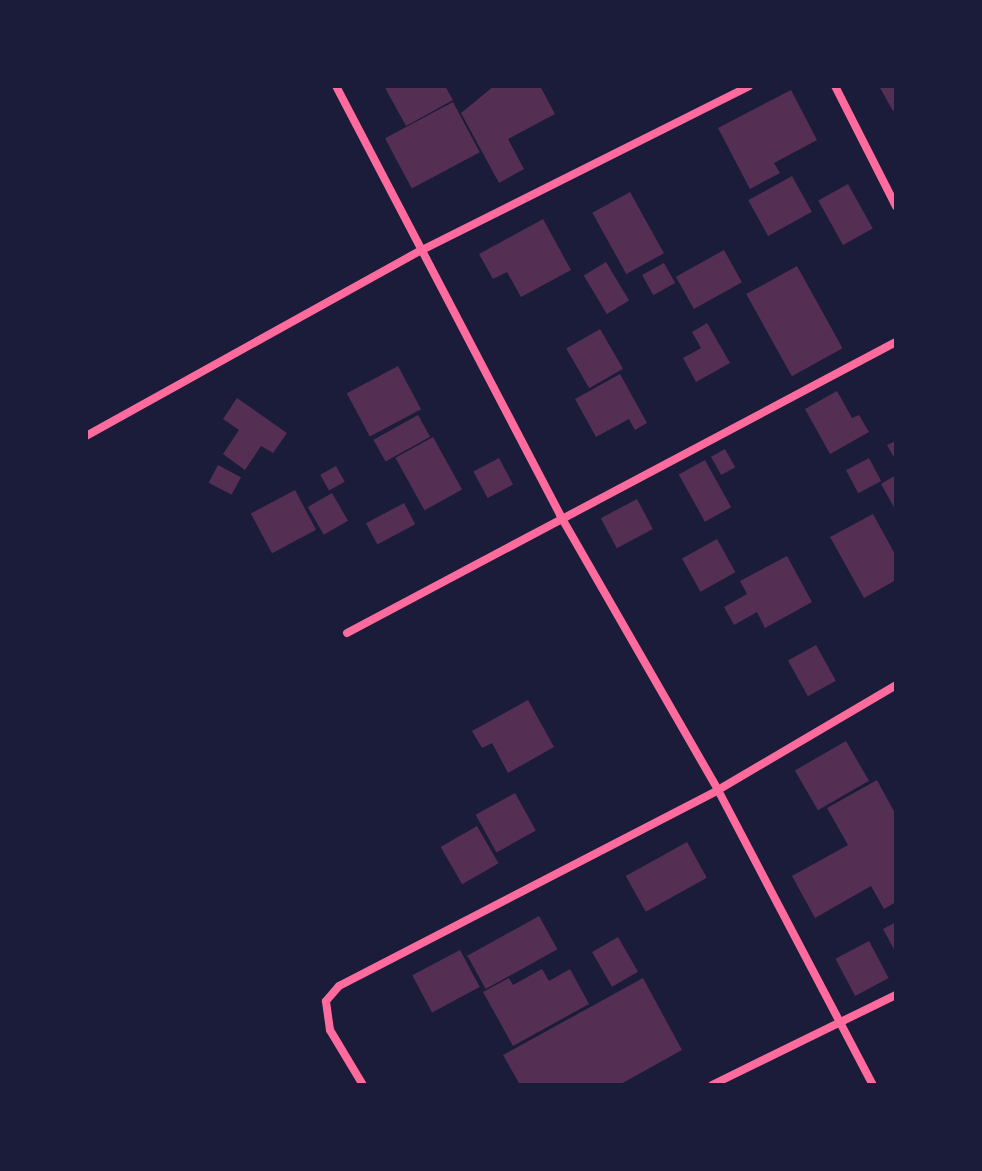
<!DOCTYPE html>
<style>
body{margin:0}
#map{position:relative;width:982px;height:1171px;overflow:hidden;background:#1b1b3a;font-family:Quicksand,sans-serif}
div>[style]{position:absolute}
.building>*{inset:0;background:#542f53;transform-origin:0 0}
.minor>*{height:8px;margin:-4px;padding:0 4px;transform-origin:4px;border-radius:4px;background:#ff6b9d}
span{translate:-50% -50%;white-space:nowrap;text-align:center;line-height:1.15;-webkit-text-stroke:7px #1b1b3a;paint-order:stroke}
.frame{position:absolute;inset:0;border:88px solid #1b1b3a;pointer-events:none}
</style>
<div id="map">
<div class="building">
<i style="clip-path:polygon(384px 86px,445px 86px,453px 100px,406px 126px)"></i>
<i style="clip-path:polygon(494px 86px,540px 86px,555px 114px,508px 139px,524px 169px,499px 183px,461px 113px)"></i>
<i style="clip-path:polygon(879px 86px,896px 86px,896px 109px,893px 111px)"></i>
<i style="clip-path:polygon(791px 90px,817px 140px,774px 163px,780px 173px,750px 189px,718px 128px)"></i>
<i style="left:453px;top:102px;width:57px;height:77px;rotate:62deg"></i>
<i style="left:792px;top:176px;width:41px;height:50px;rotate:61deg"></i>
<i style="left:848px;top:184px;width:51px;height:34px;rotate:61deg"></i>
<i style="left:630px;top:192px;width:70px;height:43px;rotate:61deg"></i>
<i style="clip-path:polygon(543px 219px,571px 270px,521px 297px,507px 272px,493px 279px,479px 254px)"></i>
<i style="left:724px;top:250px;width:37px;height:55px;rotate:61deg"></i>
<i style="left:606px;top:262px;width:45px;height:26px;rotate:59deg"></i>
<i style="left:664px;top:263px;width:23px;height:25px;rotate:61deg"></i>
<i style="left:797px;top:266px;width:94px;height:58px;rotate:61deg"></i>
<i style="clip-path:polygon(707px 323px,730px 363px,696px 382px,683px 358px,701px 348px,692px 332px)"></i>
<i style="left:600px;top:329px;width:46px;height:39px;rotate:60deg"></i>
<i style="left:398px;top:366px;width:49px;height:58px;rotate:62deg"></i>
<i style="clip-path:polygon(620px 374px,647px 423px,635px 430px,629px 419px,596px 437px,575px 399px)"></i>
<i style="clip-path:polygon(837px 391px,852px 418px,859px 415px,869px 432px,830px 454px,805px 409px)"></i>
<i style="clip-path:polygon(237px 398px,287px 433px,273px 453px,261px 446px,245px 470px,223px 454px,239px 430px,223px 419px)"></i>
<i style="left:418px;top:415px;width:25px;height:51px;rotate:61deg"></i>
<i style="left:433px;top:437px;width:60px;height:43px;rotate:61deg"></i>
<i style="clip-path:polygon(896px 441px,896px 461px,887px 445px)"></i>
<i style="left:725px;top:449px;width:21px;height:16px;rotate:61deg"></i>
<i style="left:499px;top:458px;width:30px;height:29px;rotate:62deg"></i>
<i style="left:869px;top:458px;width:26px;height:26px;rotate:62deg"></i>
<i style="left:705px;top:460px;width:54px;height:30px;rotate:61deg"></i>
<i style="left:218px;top:465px;width:26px;height:20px;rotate:28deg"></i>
<i style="left:336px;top:466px;width:18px;height:18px;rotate:61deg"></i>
<i style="clip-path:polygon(896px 475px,896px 511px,881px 484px)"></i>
<i style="left:295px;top:490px;width:45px;height:50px;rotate:62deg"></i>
<i style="left:332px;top:493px;width:32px;height:28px;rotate:60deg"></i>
<i style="left:637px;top:499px;width:34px;height:41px;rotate:62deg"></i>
<i style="left:404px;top:503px;width:24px;height:43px;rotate:62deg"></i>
<i style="clip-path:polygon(873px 514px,896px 556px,896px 580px,864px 598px,830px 537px)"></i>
<i style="left:717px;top:539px;width:38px;height:40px;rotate:61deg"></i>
<i style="clip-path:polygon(787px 556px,812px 602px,765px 628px,757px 612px,734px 625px,724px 607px,747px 594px,740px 581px)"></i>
<i style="left:816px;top:645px;width:41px;height:32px;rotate:61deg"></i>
<i style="clip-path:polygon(528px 700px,554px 747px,508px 773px,492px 743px,482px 748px,472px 731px)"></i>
<i style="left:846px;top:741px;width:46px;height:59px;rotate:60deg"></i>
<i style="clip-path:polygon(877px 780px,896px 815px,896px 902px,884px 909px,871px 886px,815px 918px,792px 876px,848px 845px,827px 808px)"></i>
<i style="left:515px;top:793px;width:43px;height:45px;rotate:61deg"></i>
<i style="left:477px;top:826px;width:43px;height:42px;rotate:60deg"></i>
<i style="left:687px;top:842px;width:41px;height:70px;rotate:61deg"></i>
<i style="left:539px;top:916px;width:38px;height:82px;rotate:61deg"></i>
<i style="clip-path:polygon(896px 922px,896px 953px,883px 929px)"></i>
<i style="left:618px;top:937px;width:40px;height:30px;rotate:60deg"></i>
<i style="left:869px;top:941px;width:42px;height:38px;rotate:62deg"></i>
<i style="left:460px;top:950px;width:42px;height:54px;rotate:62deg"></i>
<i style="clip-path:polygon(542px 969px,549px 981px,570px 969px,589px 1004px,513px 1046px,483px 992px,509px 978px,513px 985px)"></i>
<i style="clip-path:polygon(643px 978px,682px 1050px,619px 1085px,520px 1085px,503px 1055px)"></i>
</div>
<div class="minor">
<i style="left:336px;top:86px;width:484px;rotate:62.4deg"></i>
<i style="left:560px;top:515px;width:317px;rotate:60.1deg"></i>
<i style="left:718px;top:790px;width:333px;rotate:62.3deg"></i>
<i style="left:835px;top:86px;width:135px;rotate:63.1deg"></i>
<i style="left:86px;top:436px;width:382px;rotate:-29deg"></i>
<i style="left:420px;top:251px;width:368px;rotate:-26.6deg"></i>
<i style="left:347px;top:633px;width:621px;rotate:-27.93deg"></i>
<i style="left:363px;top:1085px;width:64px;rotate:-121deg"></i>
<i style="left:330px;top:1030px;width:29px;rotate:-98deg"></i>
<i style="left:326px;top:1001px;width:20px;rotate:-49deg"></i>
<i style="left:339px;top:986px;width:427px;rotate:-27.3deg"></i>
<i style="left:718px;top:790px;width:207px;rotate:-30.5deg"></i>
<i style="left:712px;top:1085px;width:205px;rotate:-26.1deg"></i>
</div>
<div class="frame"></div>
</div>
